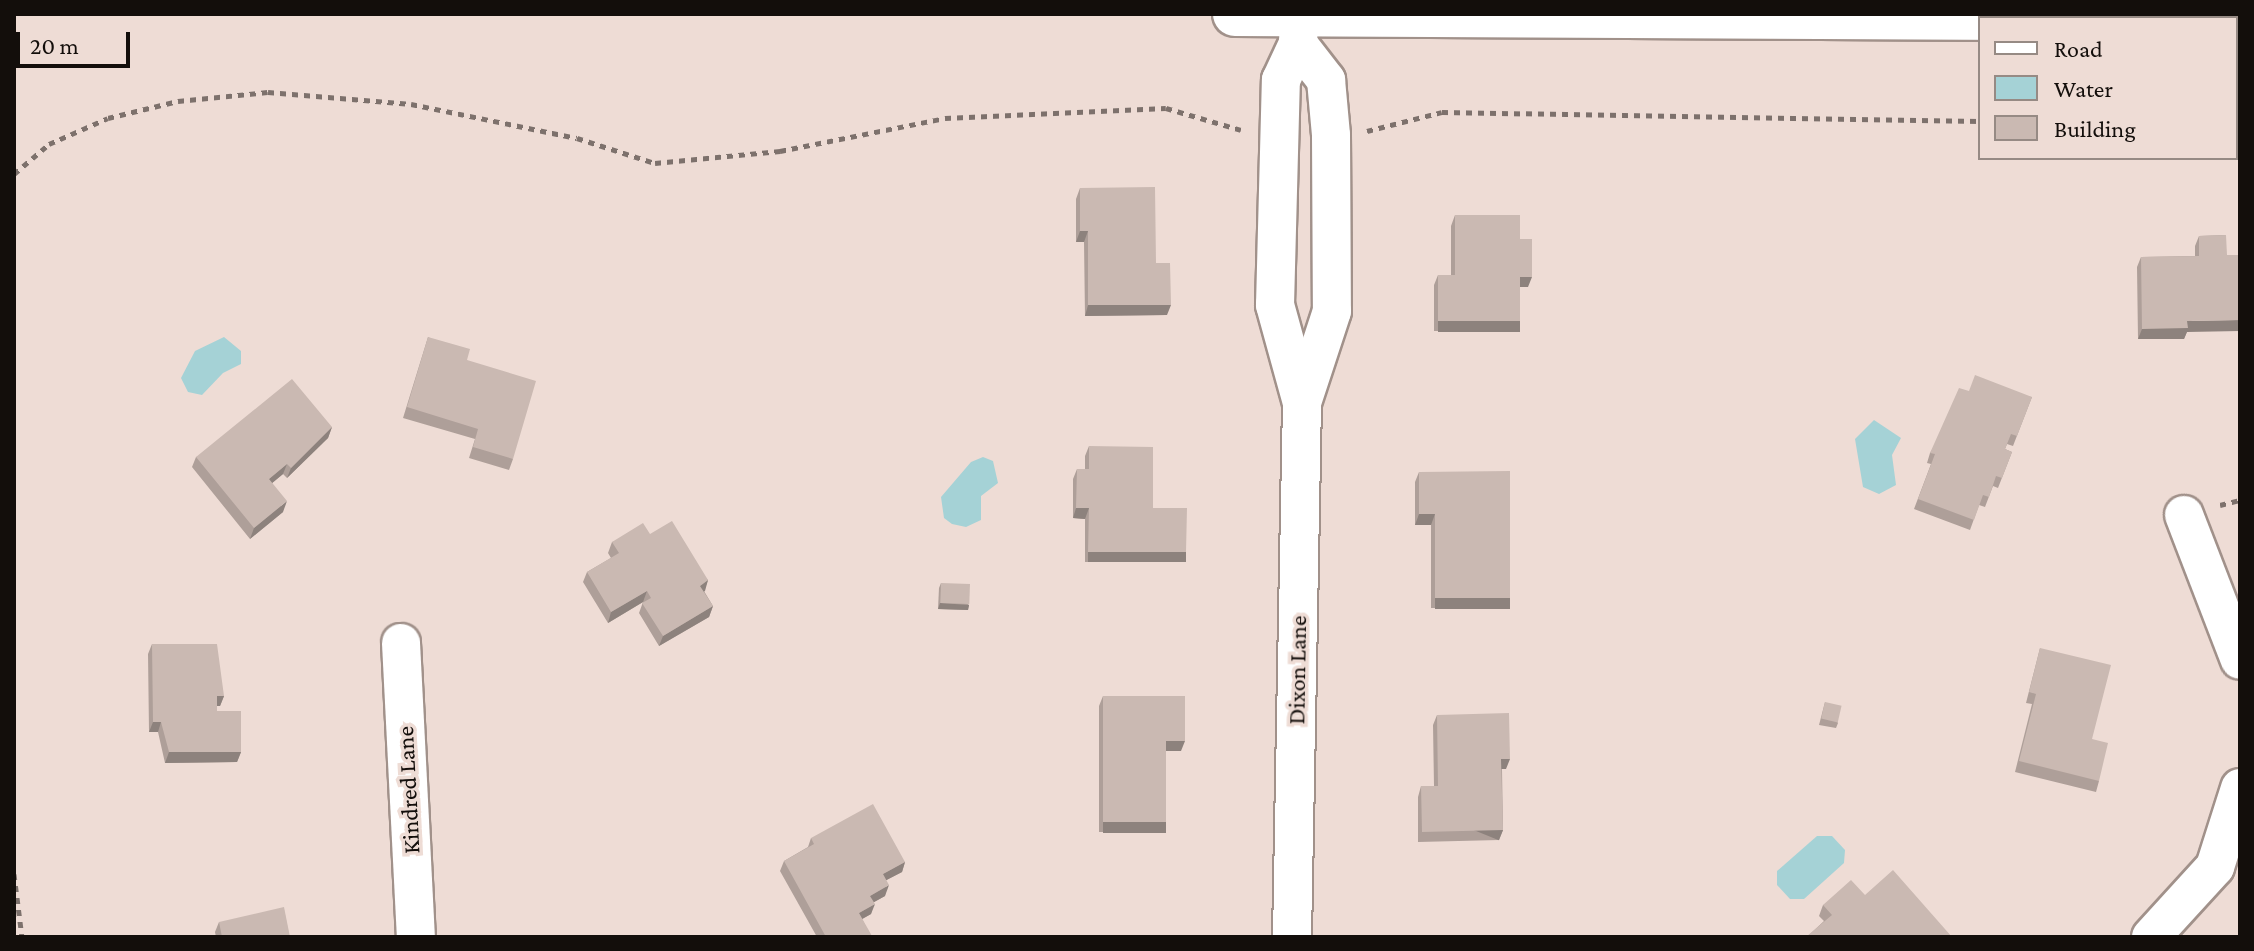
<!DOCTYPE html>
<style>
body{margin:0}
#map{position:relative;width:2254px;height:951px;overflow:hidden;background:#eedcd5;font-family:"Crimson Pro",serif}
div>[style]{position:absolute}
.water>*{inset:0;background:#a5d2d6}
.path>*{height:5px;margin-top:-2.5px;transform-origin:0;background:repeating-linear-gradient(90deg,#7d716c 0 6px,transparent 0 12px)}
.roads{filter:drop-shadow(2px 0 #a1918a) drop-shadow(-2px 0 #a1918a) drop-shadow(0 2px #a1918a) drop-shadow(0 -2px #a1918a)}
.minor>*{height:38px;margin:-19px;padding:0 19px;transform-origin:19px;border-radius:19px;background:#fff}
.tertiary>*{height:44px;margin:-22px;padding:0 22px;transform-origin:22px;border-radius:22px;background:#fff}
.wall>*{inset:0;background:#ae9f99}
.shaded-wall>*{inset:0;background:#8d827d;transform-origin:0 0}
.building>*{inset:0;background:#cab9b2;transform-origin:0 0}
span{translate:-50% -50%;white-space:nowrap;text-align:center;line-height:1.15;-webkit-text-stroke:7px #eedcd5;paint-order:stroke}
.street-label{font-size:24px;color:#130e0b}
.frame{position:absolute;inset:0;border:16px solid #130e0b;pointer-events:none}
.legend{position:absolute;left:1978px;top:16px;width:260px;height:144px;box-sizing:border-box;background:#eedcd5;border:2px solid #968a84;margin:0;padding:10px 14px;list-style:none;font-size:24px;color:#130e0b}
.legend li{display:flex;align-items:center;gap:16px;height:40px}
.legend b{width:40px;border:2px solid #968a84}
.scale{position:absolute;left:16px;top:32px;width:114px;height:36px;box-sizing:border-box;border:4px solid #130e0b;border-top:0;padding-left:10px;font-size:24px;line-height:28px;white-space:nowrap;color:#130e0b;-webkit-text-stroke:6px #eedcd5;paint-order:stroke}
</style>
<div id="map">
<div class="water">
<i style="clip-path:polygon(224px 337px,241px 351px,241px 364px,223px 373px,202px 395px,188px 392px,181px 378px,195px 351px)"></i>
<i style="clip-path:polygon(1874px 420px,1901px 438px,1892px 455px,1896px 485px,1879px 494px,1863px 487px,1855px 439px)"></i>
<i style="clip-path:polygon(983px 457px,993px 461px,998px 483px,981px 496px,981px 520px,966px 527px,952px 524px,944px 518px,941px 497px,971px 462px)"></i>
<i style="clip-path:polygon(1817px 836px,1832px 836px,1845px 850px,1844px 863px,1804px 899px,1790px 899px,1777px 885px,1777px 871px)"></i>
</div>
<div class="path">
<i style="left:2236px;top:126px;width:4px"></i>
<i style="left:1367px;top:131px;width:77px;rotate:-14.2deg"></i>
<i style="left:1442px;top:112px;width:538px;rotate:0.96deg"></i>
<i style="left:14px;top:174px;width:46px;rotate:-40.6deg"></i>
<i style="left:49px;top:144px;width:64px;rotate:-23.8deg"></i>
<i style="left:108px;top:118px;width:72px;rotate:-13.7deg"></i>
<i style="left:178px;top:101px;width:90px;rotate:-5.7deg"></i>
<i style="left:268px;top:92px;width:144px;rotate:4.8deg"></i>
<i style="left:411px;top:104px;width:169px;rotate:11.6deg"></i>
<i style="left:577px;top:138px;width:82px;rotate:17.8deg"></i>
<i style="left:655px;top:163px;width:126px;rotate:-5.5deg"></i>
<i style="left:780px;top:151px;width:168px;rotate:-11.3deg"></i>
<i style="left:945px;top:118px;width:221px;rotate:-2.6deg"></i>
<i style="left:1166px;top:108px;width:78px;rotate:16.3deg"></i>
<i style="left:2220px;top:505px;width:21px;rotate:-14deg"></i>
<i style="left:14px;top:874px;width:64px;rotate:82.8deg"></i>
</div>
<div class="roads">
<div class="minor">
<i style="left:1298px;top:44px;width:46px;rotate:52.1deg"></i>
<i style="left:1326px;top:80px;width:55px;rotate:84.8deg"></i>
<i style="left:1331px;top:135px;width:176px;rotate:89.7deg"></i>
<i style="left:1332px;top:311px;width:97px;rotate:108.1deg"></i>
<i style="left:2184px;top:515px;width:155px;rotate:68.9deg"></i>
<i style="left:401px;top:643px;width:294px;rotate:87.1deg"></i>
<i style="left:1292px;top:937px;width:534px;rotate:-88.93deg"></i>
<i style="left:1302px;top:403px;width:102px;rotate:-105.4deg"></i>
<i style="left:1275px;top:305px;width:225px;rotate:-88.5deg"></i>
<i style="left:1281px;top:80px;width:40px;rotate:-65deg"></i>
<i style="left:1298px;top:44px;width:29px;rotate:-88deg"></i>
<i style="left:2151px;top:937px;width:95px;rotate:-47.6deg"></i>
<i style="left:2215px;top:867px;width:83px;rotate:-72.4deg"></i>
</div>
<div class="tertiary">
<i style="left:1235px;top:14px;width:779px;rotate:0.29deg"></i>
<i style="left:2236px;top:19px;width:4px"></i>
</div>
</div>
<div class="wall">
<i style="clip-path:polygon(1080px 188px,1156px 263px,1167px 315px,1085px 316px,1084px 242px,1076px 242px,1076px 199px)"></i>
<i style="clip-path:polygon(1455px 215px,1520px 239px,1528px 287px,1520px 287px,1520px 321px,1516px 331px,1434px 331px,1434px 285px,1438px 275px,1451px 275px,1451px 226px)"></i>
<i style="clip-path:polygon(2226px 235px,2184px 339px,2138px 339px,2137px 267px,2141px 257px,2195px 256px,2195px 246px,2199px 236px)"></i>
<i style="clip-path:polygon(428px 337px,467px 360px,513px 459px,509px 470px,469px 458px,475px 439px,403px 418px)"></i>
<i style="clip-path:polygon(1969px 391px,2032px 397px,2013px 446px,2007px 444px,2005px 449px,2012px 452px,1998px 488px,1993px 486px,1985px 507px,1979px 505px,1970px 530px,1914px 509px,1931px 464px,1927px 463px,1930px 453px)"></i>
<i style="clip-path:polygon(332px 427px,328px 438px,287px 478px,283px 474px,272px 483px,283px 512px,250px 539px,192px 467px,196px 457px)"></i>
<i style="clip-path:polygon(1089px 446px,1153px 508px,1183px 562px,1085px 562px,1085px 519px,1073px 518px,1073px 479px,1077px 469px,1085px 469px,1085px 456px)"></i>
<i style="clip-path:polygon(1419px 472px,1510px 598px,1507px 608px,1431px 608px,1431px 525px,1415px 525px,1415px 482px)"></i>
<i style="clip-path:polygon(650px 534px,708px 580px,704px 591px,713px 606px,709px 617px,659px 646px,639px 613px,643px 602px,608px 623px,583px 582px,587px 572px,611px 558px,608px 553px,612px 542px)"></i>
<i style="clip-path:polygon(941px 583px,969px 605px,968px 610px,938px 609px,939px 588px)"></i>
<i style="clip-path:polygon(152px 644px,224px 696px,220px 706px,217px 706px,217px 711px,241px 752px,237px 762px,165px 763px,158px 732px,149px 732px,148px 654px)"></i>
<i style="clip-path:polygon(2040px 648px,2092px 739px,2099px 781px,2096px 792px,2015px 772px,2032px 704px,2026px 703px)"></i>
<i style="clip-path:polygon(1103px 696px,1181px 751px,1166px 751px,1166px 822px,1162px 832px,1099px 832px,1099px 706px)"></i>
<i style="clip-path:polygon(1825px 702px,1838px 723px,1836px 728px,1819px 725px)"></i>
<i style="clip-path:polygon(1437px 715px,1506px 769px,1502px 769px,1503px 830px,1499px 840px,1418px 842px,1418px 797px,1421px 786px,1434px 786px,1433px 725px)"></i>
<i style="clip-path:polygon(811px 838px,905px 862px,902px 872px,886px 880px,885px 896px,874px 902px,871px 914px,862px 919px,871px 937px,817px 937px,780px 871px,784px 861px,808px 847px)"></i>
<i style="clip-path:polygon(1865px 895px,1952px 937px,1807px 937px,1824px 921px,1819px 916px,1823px 905px)"></i>
<i style="clip-path:polygon(219px 922px,290px 937px,216px 937px,215px 932px)"></i>
</div>
<div class="shaded-wall">
<i style="clip-path:polygon(1080px 231px,1088px 231px,1084px 242px,1076px 242px)"></i>
<i style="clip-path:polygon(1520px 277px,1532px 277px,1528px 287px,1516px 287px)"></i>
<i style="clip-path:polygon(1088px 305px,1171px 305px,1167px 315px,1085px 316px)"></i>
<i style="clip-path:polygon(2240px 320px,2240px 331px,2187px 332px,2184px 339px,2138px 339px,2142px 329px,2187px 321px)"></i>
<i style="left:1438px;top:321px;width:82px;height:11px"></i>
<i style="clip-path:polygon(332px 427px,328px 438px,287px 478px,291px 468px)"></i>
<i style="clip-path:polygon(287px 464px,283px 474px,265px 489px,269px 479px)"></i>
<i style="clip-path:polygon(287px 501px,283px 512px,250px 539px,254px 528px)"></i>
<i style="clip-path:polygon(1076px 508px,1089px 508px,1085px 519px,1073px 518px)"></i>
<i style="clip-path:polygon(1419px 514px,1435px 514px,1431px 525px,1415px 525px)"></i>
<i style="left:1088px;top:552px;width:98px;height:10px"></i>
<i style="clip-path:polygon(708px 580px,705px 591px,697px 596px,700px 586px)"></i>
<i style="clip-path:polygon(647px 591px,643px 602px,608px 623px,611px 612px)"></i>
<i style="left:1435px;top:598px;width:75px;height:11px"></i>
<i style="clip-path:polygon(940px 603px,969px 605px,968px 610px,938px 609px)"></i>
<i style="clip-path:polygon(713px 606px,709px 617px,659px 646px,663px 636px)"></i>
<i style="clip-path:polygon(217px 696px,224px 696px,220px 706px,213px 706px)"></i>
<i style="clip-path:polygon(153px 722px,161px 722px,158px 732px,149px 732px)"></i>
<i style="clip-path:polygon(1166px 741px,1185px 741px,1181px 751px,1162px 751px)"></i>
<i style="clip-path:polygon(169px 752px,241px 752px,237px 762px,165px 763px)"></i>
<i style="clip-path:polygon(1501px 759px,1510px 759px,1506px 769px,1498px 769px)"></i>
<i style="left:1103px;top:822px;width:63px;height:11px"></i>
<i style="left:1503px;top:830px;width:11px;height:81px;rotate:112deg"></i>
<i style="clip-path:polygon(905px 862px,902px 872px,879px 884px,883px 874px)"></i>
<i style="clip-path:polygon(889px 885px,885px 896px,867px 906px,870px 896px)"></i>
<i style="clip-path:polygon(875px 904px,871px 914px,855px 923px,859px 913px)"></i>
</div>
<div class="building">
<i style="clip-path:polygon(1155px 187px,1156px 263px,1170px 263px,1171px 305px,1088px 305px,1088px 231px,1080px 231px,1080px 188px)"></i>
<i style="clip-path:polygon(1455px 215px,1520px 215px,1520px 239px,1532px 239px,1532px 277px,1520px 277px,1520px 321px,1438px 321px,1438px 275px,1455px 275px)"></i>
<i style="clip-path:polygon(2226px 235px,2227px 255px,2240px 255px,2240px 320px,2187px 321px,2188px 328px,2142px 329px,2141px 257px,2199px 256px,2199px 236px)"></i>
<i style="clip-path:polygon(428px 337px,470px 349px,467px 360px,536px 381px,513px 459px,473px 447px,478px 429px,407px 407px)"></i>
<i style="clip-path:polygon(1975px 375px,2032px 397px,2017px 436px,2011px 434px,2005px 449px,2012px 452px,2002px 478px,1996px 476px,1989px 497px,1983px 495px,1974px 520px,1918px 499px,1935px 454px,1930px 453px,1959px 388px,1969px 391px)"></i>
<i style="clip-path:polygon(292px 379px,332px 427px,291px 468px,287px 464px,269px 479px,287px 501px,254px 528px,196px 457px)"></i>
<i style="clip-path:polygon(1089px 446px,1153px 447px,1153px 508px,1187px 508px,1186px 552px,1088px 552px,1089px 508px,1076px 508px,1077px 469px,1089px 469px)"></i>
<i style="clip-path:polygon(1510px 471px,1510px 598px,1435px 598px,1435px 514px,1419px 514px,1419px 472px)"></i>
<i style="clip-path:polygon(672px 521px,708px 580px,700px 586px,713px 606px,663px 636px,642px 603px,651px 598px,647px 591px,611px 612px,587px 572px,619px 553px,612px 542px,643px 523px,650px 534px)"></i>
<i style="left:941px;top:583px;width:29px;height:20px;rotate:2deg"></i>
<i style="clip-path:polygon(152px 644px,217px 644px,224px 696px,217px 696px,217px 711px,241px 711px,241px 752px,169px 752px,161px 722px,153px 722px)"></i>
<i style="clip-path:polygon(2040px 648px,2111px 665px,2092px 739px,2108px 743px,2099px 781px,2019px 761px,2036px 694px,2029px 692px)"></i>
<i style="clip-path:polygon(1103px 696px,1185px 696px,1185px 741px,1166px 741px,1166px 822px,1103px 822px)"></i>
<i style="left:1825px;top:702px;width:17px;height:17px;rotate:13deg"></i>
<i style="clip-path:polygon(1509px 713px,1510px 759px,1501px 759px,1503px 830px,1422px 832px,1421px 786px,1438px 786px,1437px 715px)"></i>
<i style="clip-path:polygon(873px 804px,905px 862px,883px 874px,889px 885px,870px 896px,875px 904px,859px 913px,872px 936px,869px 937px,826px 937px,784px 861px,814px 844px,811px 838px)"></i>
<i style="clip-path:polygon(1893px 870px,1952px 937px,1808px 937px,1807px 936px,1832px 915px,1823px 905px,1851px 880px,1865px 895px)"></i>
<i style="clip-path:polygon(284px 907px,290px 937px,222px 937px,219px 922px)"></i>
</div>
<div class="street-label">
<span style="left:1297px;top:670px;rotate:-89deg">Dixon Lane</span>
<span style="left:408px;top:790px;rotate:-93deg">Kindred Lane</span>
</div>
<div class="frame"></div>
<ul class="legend">
<li><b style="height:10px;background:#fff"></b>Road</li>
<li><b style="height:22px;background:#a5d2d6"></b>Water</li>
<li><b style="height:22px;background:#cab9b2"></b>Building</li>
</ul>
<div class="scale">20 m</div>
</div>
